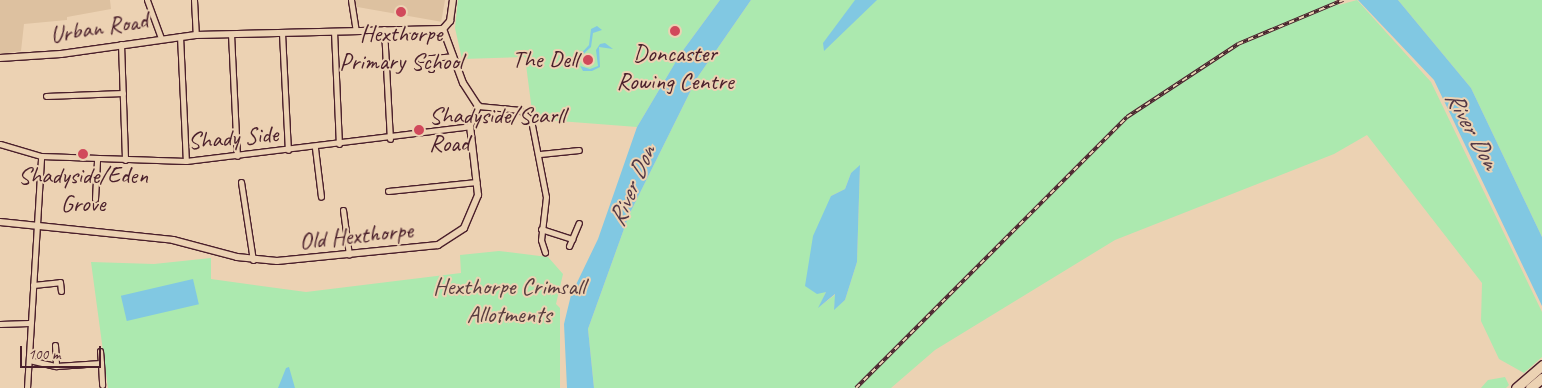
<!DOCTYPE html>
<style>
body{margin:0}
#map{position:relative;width:1542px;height:388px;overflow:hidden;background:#ecd2b3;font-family:Caveat,sans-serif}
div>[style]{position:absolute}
.built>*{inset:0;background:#ddc1a0;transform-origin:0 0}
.green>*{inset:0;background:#ace9af}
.water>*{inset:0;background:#81c8e2;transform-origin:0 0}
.roads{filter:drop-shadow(1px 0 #4a1f2b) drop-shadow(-1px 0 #4a1f2b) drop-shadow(0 1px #4a1f2b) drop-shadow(0 -1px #4a1f2b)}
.minor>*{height:5px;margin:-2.5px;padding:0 2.5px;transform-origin:2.5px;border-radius:2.5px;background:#ecd2b3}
.tertiary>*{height:6px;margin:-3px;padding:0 3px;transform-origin:3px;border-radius:3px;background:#ecd2b3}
.motorway>*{height:9px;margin:-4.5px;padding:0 4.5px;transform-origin:4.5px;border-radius:4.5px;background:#ecd2b3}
.rail>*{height:4px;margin-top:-2px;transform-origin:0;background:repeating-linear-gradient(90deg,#ecd2b3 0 5.5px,#4a1f2b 0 11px);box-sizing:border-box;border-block:1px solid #4a1f2b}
.dots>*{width:14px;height:14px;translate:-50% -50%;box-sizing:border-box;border:2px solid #ecd2b3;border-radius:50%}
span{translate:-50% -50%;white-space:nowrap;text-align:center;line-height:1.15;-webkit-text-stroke:4px #ecd2b3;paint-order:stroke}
.street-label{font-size:24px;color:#4a1f2b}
.poi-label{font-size:24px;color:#4a1f2b}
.right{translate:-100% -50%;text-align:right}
.left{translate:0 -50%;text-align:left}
.park-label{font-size:24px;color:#593d3f}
.water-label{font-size:25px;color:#523846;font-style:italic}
.scale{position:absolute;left:20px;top:346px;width:81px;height:22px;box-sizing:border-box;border:2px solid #4a1f2b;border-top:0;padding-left:6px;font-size:15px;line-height:18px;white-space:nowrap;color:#4a1f2b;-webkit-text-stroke:4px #ecd2b3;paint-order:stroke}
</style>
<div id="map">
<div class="built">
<i style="clip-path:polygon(0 0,110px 0,111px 9px,67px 17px,67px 20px,24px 24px,21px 51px,0 54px)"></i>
<i style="left:445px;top:0;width:22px;height:88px;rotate:100deg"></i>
</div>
<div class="green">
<i style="clip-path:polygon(458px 0,720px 0,681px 53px,637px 127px,533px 119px,525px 57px,462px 59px,455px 28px)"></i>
<i style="clip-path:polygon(evenodd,751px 0,1335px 0,1339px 5px,1357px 0,1431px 82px,1542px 312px,1542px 357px,1524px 373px,1499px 359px,1481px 321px,1482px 283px,1367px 135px,1334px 154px,1115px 240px,935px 350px,891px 388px,594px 388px,588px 329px,629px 215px,697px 78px,751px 0,860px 166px,857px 262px,845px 300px,834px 309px,836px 294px,819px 307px,826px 292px,831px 196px,845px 189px,851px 173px,860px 166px)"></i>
<i style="clip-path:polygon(1398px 0,1542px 0,1542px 237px,1471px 88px)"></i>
<i style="clip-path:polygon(499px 251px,548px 257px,563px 274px,556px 304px,560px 308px,560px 388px,108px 388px,91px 262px,154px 264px,211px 258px,211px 279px,306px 292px,461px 273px,460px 255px)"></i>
<i style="clip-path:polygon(1505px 377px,1509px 385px,1506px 388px,1481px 388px,1488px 380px)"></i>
</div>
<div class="water">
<i style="clip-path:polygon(720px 0,751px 0,697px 78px,629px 215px,588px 329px,594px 388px,567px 388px,564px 324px,571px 295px,598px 239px,637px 127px,681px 53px)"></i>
<i style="clip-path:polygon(855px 0,877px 0,824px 51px,823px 43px)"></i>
<i style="clip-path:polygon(1358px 0,1398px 0,1471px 88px,1542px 237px,1542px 306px,1434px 80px)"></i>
<i style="clip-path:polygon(597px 26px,602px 30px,593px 33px,591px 47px,578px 59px,580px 66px,590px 69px,598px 66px,596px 50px,600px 44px,605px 43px,613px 49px,599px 47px,600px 67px,592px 71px,583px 71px,576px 59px,589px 45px,591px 29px)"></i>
<i style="clip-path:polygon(860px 165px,857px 262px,845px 300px,834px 310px,835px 294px,818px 308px,826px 292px,817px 294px,805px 286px,813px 236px,831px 196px,845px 189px,851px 173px)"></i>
<i style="left:193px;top:279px;width:26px;height:74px;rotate:77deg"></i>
<i style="clip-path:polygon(289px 367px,295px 388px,278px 388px,286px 368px)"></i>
</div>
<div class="roads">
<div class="minor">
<i style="left:147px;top:0;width:40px;rotate:69.8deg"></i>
<i style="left:194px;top:0;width:35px;rotate:87deg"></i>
<i style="left:351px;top:0;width:31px;rotate:81deg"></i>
<i style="left:384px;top:29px;width:110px;rotate:86.9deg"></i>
<i style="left:334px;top:31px;width:113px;rotate:87.5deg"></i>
<i style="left:282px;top:33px;width:117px;rotate:87.1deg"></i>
<i style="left:231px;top:34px;width:122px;rotate:87.2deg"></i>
<i style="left:180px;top:36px;width:125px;rotate:87.3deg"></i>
<i style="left:121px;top:44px;width:116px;rotate:88deg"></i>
<i style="left:430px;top:58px;width:11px;rotate:85deg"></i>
<i style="left:420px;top:59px;width:33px;rotate:-5deg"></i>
<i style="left:46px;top:96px;width:77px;rotate:-2.2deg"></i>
<i style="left:478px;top:106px;width:42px;rotate:5.4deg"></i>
<i style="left:520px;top:110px;width:15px;rotate:42deg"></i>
<i style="left:531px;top:120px;width:78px;rotate:79deg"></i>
<i style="left:546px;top:197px;width:43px;rotate:96.6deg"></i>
<i style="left:541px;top:240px;width:13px;rotate:72deg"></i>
<i style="left:0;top:144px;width:43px;rotate:16.3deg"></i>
<i style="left:41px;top:156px;width:145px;rotate:2deg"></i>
<i style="left:186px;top:161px;width:286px;rotate:-7deg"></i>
<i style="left:315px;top:148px;width:49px;rotate:83deg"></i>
<i style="left:540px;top:154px;width:39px;rotate:-6deg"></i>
<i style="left:241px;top:182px;width:79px;rotate:81.3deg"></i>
<i style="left:388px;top:191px;width:89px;rotate:-5.8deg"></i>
<i style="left:95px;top:199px;width:39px;rotate:-87deg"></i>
<i style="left:343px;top:210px;width:45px;rotate:82.4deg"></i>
<i style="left:541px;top:229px;width:33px;rotate:18deg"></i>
<i style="left:569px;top:246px;width:25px;rotate:-67deg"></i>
<i style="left:33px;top:285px;width:27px;rotate:-6deg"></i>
<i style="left:60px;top:282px;width:9px;rotate:84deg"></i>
<i style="left:0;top:324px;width:29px;rotate:-2deg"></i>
<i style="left:55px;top:345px;width:21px;rotate:87deg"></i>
<i style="left:100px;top:351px;width:12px;rotate:85deg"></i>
<i style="left:29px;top:360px;width:28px;rotate:13deg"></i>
<i style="left:56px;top:366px;width:45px;rotate:-3.8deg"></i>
<i style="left:101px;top:363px;width:22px;rotate:87deg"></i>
<i style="left:27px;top:388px;width:232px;rotate:-86.5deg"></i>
</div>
<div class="tertiary">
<i style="left:443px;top:29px;width:11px;rotate:-49deg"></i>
<i style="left:450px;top:21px;width:21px;rotate:-82deg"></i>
<i style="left:0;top:58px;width:61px;rotate:-3.8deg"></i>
<i style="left:61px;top:54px;width:136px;rotate:-8deg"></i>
<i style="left:196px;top:35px;width:247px;rotate:-1.4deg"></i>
<i style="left:0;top:222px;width:174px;rotate:5.9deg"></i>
<i style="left:173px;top:240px;width:66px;rotate:14.9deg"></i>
<i style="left:237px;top:257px;width:40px;rotate:5.7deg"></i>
<i style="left:277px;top:261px;width:162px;rotate:-5.7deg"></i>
<i style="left:438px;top:245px;width:31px;rotate:-33deg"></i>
<i style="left:464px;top:228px;width:36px;rotate:-67deg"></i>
<i style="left:478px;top:195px;width:69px;rotate:-96.6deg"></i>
<i style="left:470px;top:126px;width:22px;rotate:-68deg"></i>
<i style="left:478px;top:106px;width:27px;rotate:-123deg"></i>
<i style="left:463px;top:83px;width:58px;rotate:-110.3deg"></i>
</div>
<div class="motorway">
<i style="left:1516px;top:388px;width:35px;rotate:-41deg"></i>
<i style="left:1530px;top:388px;width:16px;rotate:-40deg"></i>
</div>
</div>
<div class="rail">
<i style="left:856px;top:388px;width:383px;rotate:-45deg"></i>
<i style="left:1127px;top:117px;width:133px;rotate:-33.3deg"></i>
<i style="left:1238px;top:44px;width:114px;rotate:-22.7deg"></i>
</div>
<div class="dots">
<i style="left:401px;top:12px;background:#d1495b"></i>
<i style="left:675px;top:31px;background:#d1495b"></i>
<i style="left:588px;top:60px;background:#d1495b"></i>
<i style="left:419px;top:130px;background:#d1495b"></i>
<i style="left:83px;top:154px;background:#d1495b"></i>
</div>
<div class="street-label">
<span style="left:99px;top:28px;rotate:-9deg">Urban Road</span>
<span style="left:233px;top:138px;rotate:-5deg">Shady Side</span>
<span style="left:356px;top:236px;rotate:-6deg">Old Hexthorpe</span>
</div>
<div class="poi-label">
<span style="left:401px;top:48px">Hexthorpe<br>Primary School</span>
<span style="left:675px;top:68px">Doncaster<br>Rowing Centre</span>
<span class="right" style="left:578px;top:60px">The Dell</span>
<span class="left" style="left:429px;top:130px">Shadyside/Scarll<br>Road</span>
<span style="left:83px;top:190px">Shadyside/Eden<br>Grove</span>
</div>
<div class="park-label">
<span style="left:509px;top:301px">Hexthorpe Crimsall<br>Allotments</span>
</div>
<div class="water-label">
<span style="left:1472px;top:130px;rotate:61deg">River Don</span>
<span style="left:632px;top:186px;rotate:-67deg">River Don</span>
</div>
<div class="scale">100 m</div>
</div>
